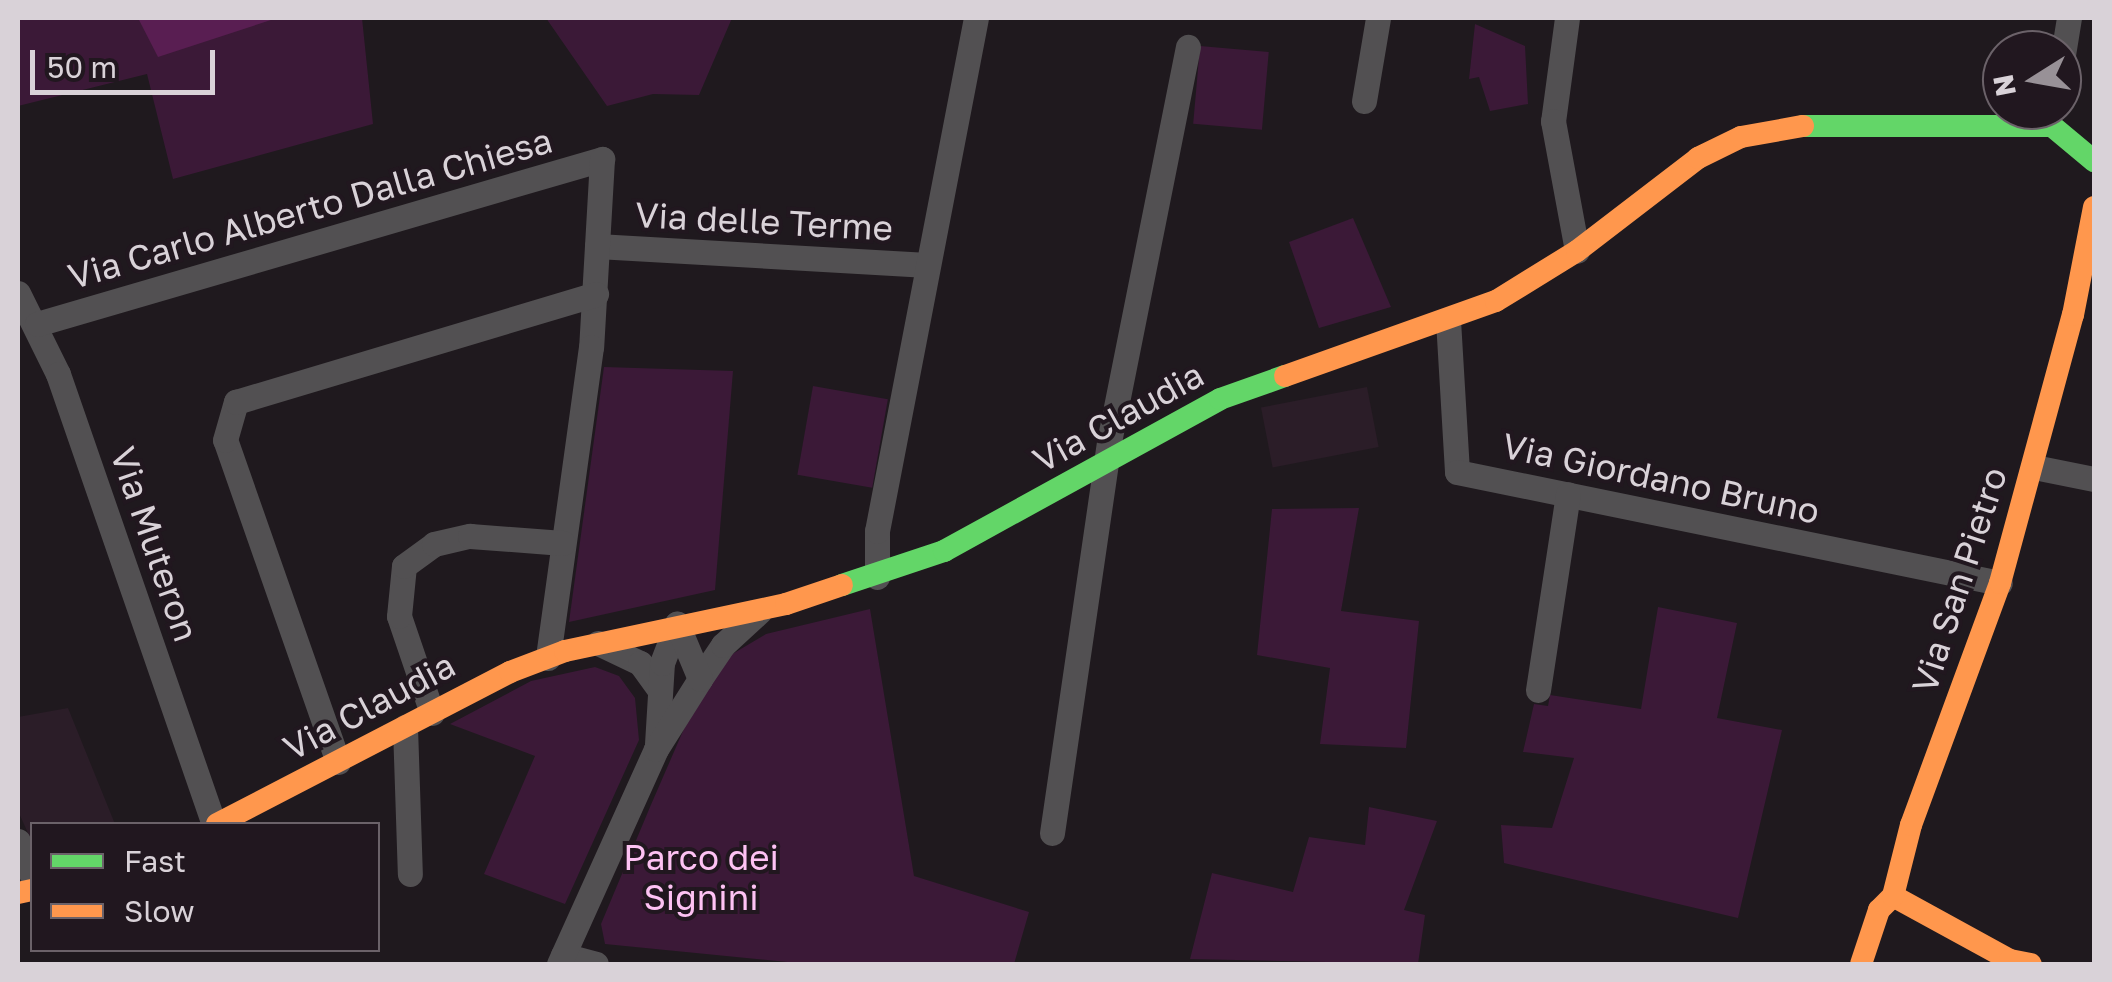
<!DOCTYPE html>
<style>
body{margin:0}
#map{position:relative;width:2112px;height:982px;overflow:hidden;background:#1f191e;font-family:"Golos Text",sans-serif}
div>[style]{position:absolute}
.built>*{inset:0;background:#2b1d28;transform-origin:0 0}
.green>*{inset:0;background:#3b1937;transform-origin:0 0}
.forest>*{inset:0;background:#591e52}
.street>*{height:25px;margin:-12.5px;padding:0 12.5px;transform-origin:12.5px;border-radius:12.5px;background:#525052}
.fast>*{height:22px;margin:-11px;padding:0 11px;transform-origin:11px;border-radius:11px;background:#63d668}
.slow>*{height:22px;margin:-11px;padding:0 11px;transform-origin:11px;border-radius:11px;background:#ff974d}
span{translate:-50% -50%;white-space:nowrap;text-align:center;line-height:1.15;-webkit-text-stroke:8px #21171f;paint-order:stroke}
.street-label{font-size:35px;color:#d9d2d8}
.park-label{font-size:35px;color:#fdc2f3}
.frame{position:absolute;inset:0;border:20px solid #d9d2d8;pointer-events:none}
.legend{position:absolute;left:30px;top:822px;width:350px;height:130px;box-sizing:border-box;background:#21171f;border:2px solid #6b6269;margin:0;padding:12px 18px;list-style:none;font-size:30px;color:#d9d2d8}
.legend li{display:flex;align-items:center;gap:20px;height:50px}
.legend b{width:50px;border:2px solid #6b6269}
.north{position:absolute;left:1982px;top:30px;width:100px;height:100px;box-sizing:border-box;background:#21171f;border:2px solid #6b6269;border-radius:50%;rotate:259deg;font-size:28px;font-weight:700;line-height:40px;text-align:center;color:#d9d2d8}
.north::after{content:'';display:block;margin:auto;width:35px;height:45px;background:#989197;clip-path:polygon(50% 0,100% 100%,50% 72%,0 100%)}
.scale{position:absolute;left:30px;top:50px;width:185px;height:45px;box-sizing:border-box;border:5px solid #d9d2d8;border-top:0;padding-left:12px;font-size:30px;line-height:35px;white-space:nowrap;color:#d9d2d8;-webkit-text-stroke:8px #21171f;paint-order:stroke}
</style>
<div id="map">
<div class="built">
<i style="left:1367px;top:387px;width:61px;height:108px;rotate:79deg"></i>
<i style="clip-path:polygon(68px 708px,115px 824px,32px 824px,32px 842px,18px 811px,18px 717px)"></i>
</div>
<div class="green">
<i style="clip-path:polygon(18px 18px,362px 18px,373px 124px,173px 179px,147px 74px,18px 106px)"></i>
<i style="clip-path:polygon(546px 18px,732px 18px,699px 95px,653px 94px,607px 106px)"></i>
<i style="clip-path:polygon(1475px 24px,1525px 46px,1528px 104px,1490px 111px,1479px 77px,1469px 79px)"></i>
<i style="left:1200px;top:46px;width:69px;height:78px;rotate:5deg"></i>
<i style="clip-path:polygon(1353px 218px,1391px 307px,1319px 328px,1289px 242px)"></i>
<i style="clip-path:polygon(604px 367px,733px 371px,715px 590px,569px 622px)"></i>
<i style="left:813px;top:386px;width:76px;height:90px;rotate:10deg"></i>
<i style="clip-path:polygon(1359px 508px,1341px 611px,1419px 621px,1406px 748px,1320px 744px,1330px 668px,1257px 655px,1272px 509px)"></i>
<i style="clip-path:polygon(1658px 607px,1737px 623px,1717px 718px,1782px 730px,1738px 918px,1504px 863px,1501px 825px,1552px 828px,1574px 758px,1523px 752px,1534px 704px,1548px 706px,1550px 695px,1641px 709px)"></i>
<i style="clip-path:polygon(870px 609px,914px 876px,1029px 912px,1014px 964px,808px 964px,605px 944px,601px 924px,650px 807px,693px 708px,724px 659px,766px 634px)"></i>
<i style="clip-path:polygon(595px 667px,619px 676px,635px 698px,639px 740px,565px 904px,484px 874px,535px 756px,450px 724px,531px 681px)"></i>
<i style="clip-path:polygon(1369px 807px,1437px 821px,1404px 910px,1425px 915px,1418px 964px,1190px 959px,1212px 873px,1293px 892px,1309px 837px,1365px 845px)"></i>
</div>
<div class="forest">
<i style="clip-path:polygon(138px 18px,277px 18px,158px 57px)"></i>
</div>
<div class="street">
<i style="left:1567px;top:18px;width:104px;rotate:97.7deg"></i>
<i style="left:1553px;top:121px;width:132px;rotate:79.5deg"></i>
<i style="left:2062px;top:61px;width:44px;rotate:-80.8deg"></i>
<i style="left:1364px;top:101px;width:84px;rotate:-80.4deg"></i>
<i style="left:597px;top:246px;width:331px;rotate:3.3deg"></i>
<i style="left:18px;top:293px;width:90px;rotate:63.7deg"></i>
<i style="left:58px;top:374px;width:476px;rotate:70.9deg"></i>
<i style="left:1448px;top:320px;width:152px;rotate:86.6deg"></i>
<i style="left:1457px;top:472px;width:554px;rotate:11.55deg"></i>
<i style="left:37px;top:324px;width:589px;rotate:-16.28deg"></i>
<i style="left:602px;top:159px;width:188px;rotate:93.3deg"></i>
<i style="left:591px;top:347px;width:314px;rotate:97.9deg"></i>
<i style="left:2034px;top:467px;width:61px;rotate:11.3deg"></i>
<i style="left:877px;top:577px;width:46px;rotate:-90deg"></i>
<i style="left:877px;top:531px;width:522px;rotate:-79.08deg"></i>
<i style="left:598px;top:643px;width:47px;rotate:25.5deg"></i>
<i style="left:640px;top:663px;width:32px;rotate:54deg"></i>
<i style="left:700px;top:679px;width:41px;rotate:-55.9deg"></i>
<i style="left:723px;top:645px;width:49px;rotate:-42.5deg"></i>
<i style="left:1538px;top:690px;width:198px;rotate:-81.3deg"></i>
<i style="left:432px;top:713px;width:102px;rotate:-108.8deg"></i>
<i style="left:399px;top:616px;width:50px;rotate:-84.3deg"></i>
<i style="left:404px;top:566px;width:37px;rotate:-36deg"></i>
<i style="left:434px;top:544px;width:37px;rotate:-13deg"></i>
<i style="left:470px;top:536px;width:93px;rotate:4.3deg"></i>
<i style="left:405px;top:727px;width:147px;rotate:88.1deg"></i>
<i style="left:657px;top:744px;width:81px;rotate:-86.5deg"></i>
<i style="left:662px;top:663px;width:42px;rotate:-69deg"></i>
<i style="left:338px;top:762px;width:341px;rotate:-109.3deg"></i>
<i style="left:225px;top:440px;width:40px;rotate:-74deg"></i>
<i style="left:236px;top:402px;width:376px;rotate:-16.7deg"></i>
<i style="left:1052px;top:833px;width:395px;rotate:-81.7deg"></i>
<i style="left:1109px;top:442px;width:403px;rotate:-78.7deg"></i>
<i style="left:18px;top:841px;width:38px;rotate:68deg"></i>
<i style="left:563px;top:955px;width:34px;rotate:15deg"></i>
<i style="left:559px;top:964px;width:236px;rotate:-65.7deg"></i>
<i style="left:656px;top:749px;width:83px;rotate:-57.8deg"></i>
<i style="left:700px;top:679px;width:60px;rotate:-112.7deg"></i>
</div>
<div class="fast">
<i style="left:1803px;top:126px;width:249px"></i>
<i style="left:2052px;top:126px;width:55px;rotate:39.8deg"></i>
<i style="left:842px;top:585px;width:108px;rotate:-18.4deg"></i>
<i style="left:944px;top:551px;width:315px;rotate:-28.8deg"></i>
<i style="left:1220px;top:399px;width:69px;rotate:-19.5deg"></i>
</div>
<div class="slow">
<i style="left:1285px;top:376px;width:224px;rotate:-19.6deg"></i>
<i style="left:1496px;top:301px;width:95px;rotate:-31.7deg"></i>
<i style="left:1577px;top:251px;width:153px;rotate:-37.5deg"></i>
<i style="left:1698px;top:158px;width:48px;rotate:-26deg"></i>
<i style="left:1741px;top:137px;width:63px;rotate:-10.1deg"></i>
<i style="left:217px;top:824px;width:330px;rotate:-27.4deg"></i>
<i style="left:510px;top:672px;width:59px;rotate:-20.9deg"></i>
<i style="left:565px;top:651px;width:226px;rotate:-12deg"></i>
<i style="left:786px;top:604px;width:59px;rotate:-18.7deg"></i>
<i style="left:18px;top:893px;width:14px;rotate:-12deg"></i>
<i style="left:1893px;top:896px;width:133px;rotate:28.7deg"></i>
<i style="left:2010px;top:960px;width:21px;rotate:11deg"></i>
<i style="left:1861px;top:964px;width:57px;rotate:-71.6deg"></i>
<i style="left:1879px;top:910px;width:20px;rotate:-45deg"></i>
<i style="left:1893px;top:896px;width:73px;rotate:-75.8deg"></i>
<i style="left:1911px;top:825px;width:258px;rotate:-69.8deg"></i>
<i style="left:2000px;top:583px;width:278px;rotate:-74.8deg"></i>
<i style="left:2073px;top:315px;width:110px;rotate:-79deg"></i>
</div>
<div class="street-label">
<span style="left:310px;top:208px;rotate:-16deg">Via Carlo Alberto Dalla Chiesa</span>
<span style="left:764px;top:221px;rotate:3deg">Via delle Terme</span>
<span style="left:1118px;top:417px;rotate:-29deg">Via Claudia</span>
<span style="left:1661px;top:478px;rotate:12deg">Via Giordano Bruno</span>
<span style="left:155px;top:544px;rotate:71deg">Via Muteron</span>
<span style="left:1959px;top:580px;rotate:-72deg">Via San Pietro</span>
<span style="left:369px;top:706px;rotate:-28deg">Via Claudia</span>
</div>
<div class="park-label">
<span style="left:701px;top:877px">Parco dei<br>Signini</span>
</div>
<div class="frame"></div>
<ul class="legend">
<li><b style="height:12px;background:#63d668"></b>Fast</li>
<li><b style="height:12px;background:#ff974d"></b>Slow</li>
</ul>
<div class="north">N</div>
<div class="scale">50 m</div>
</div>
